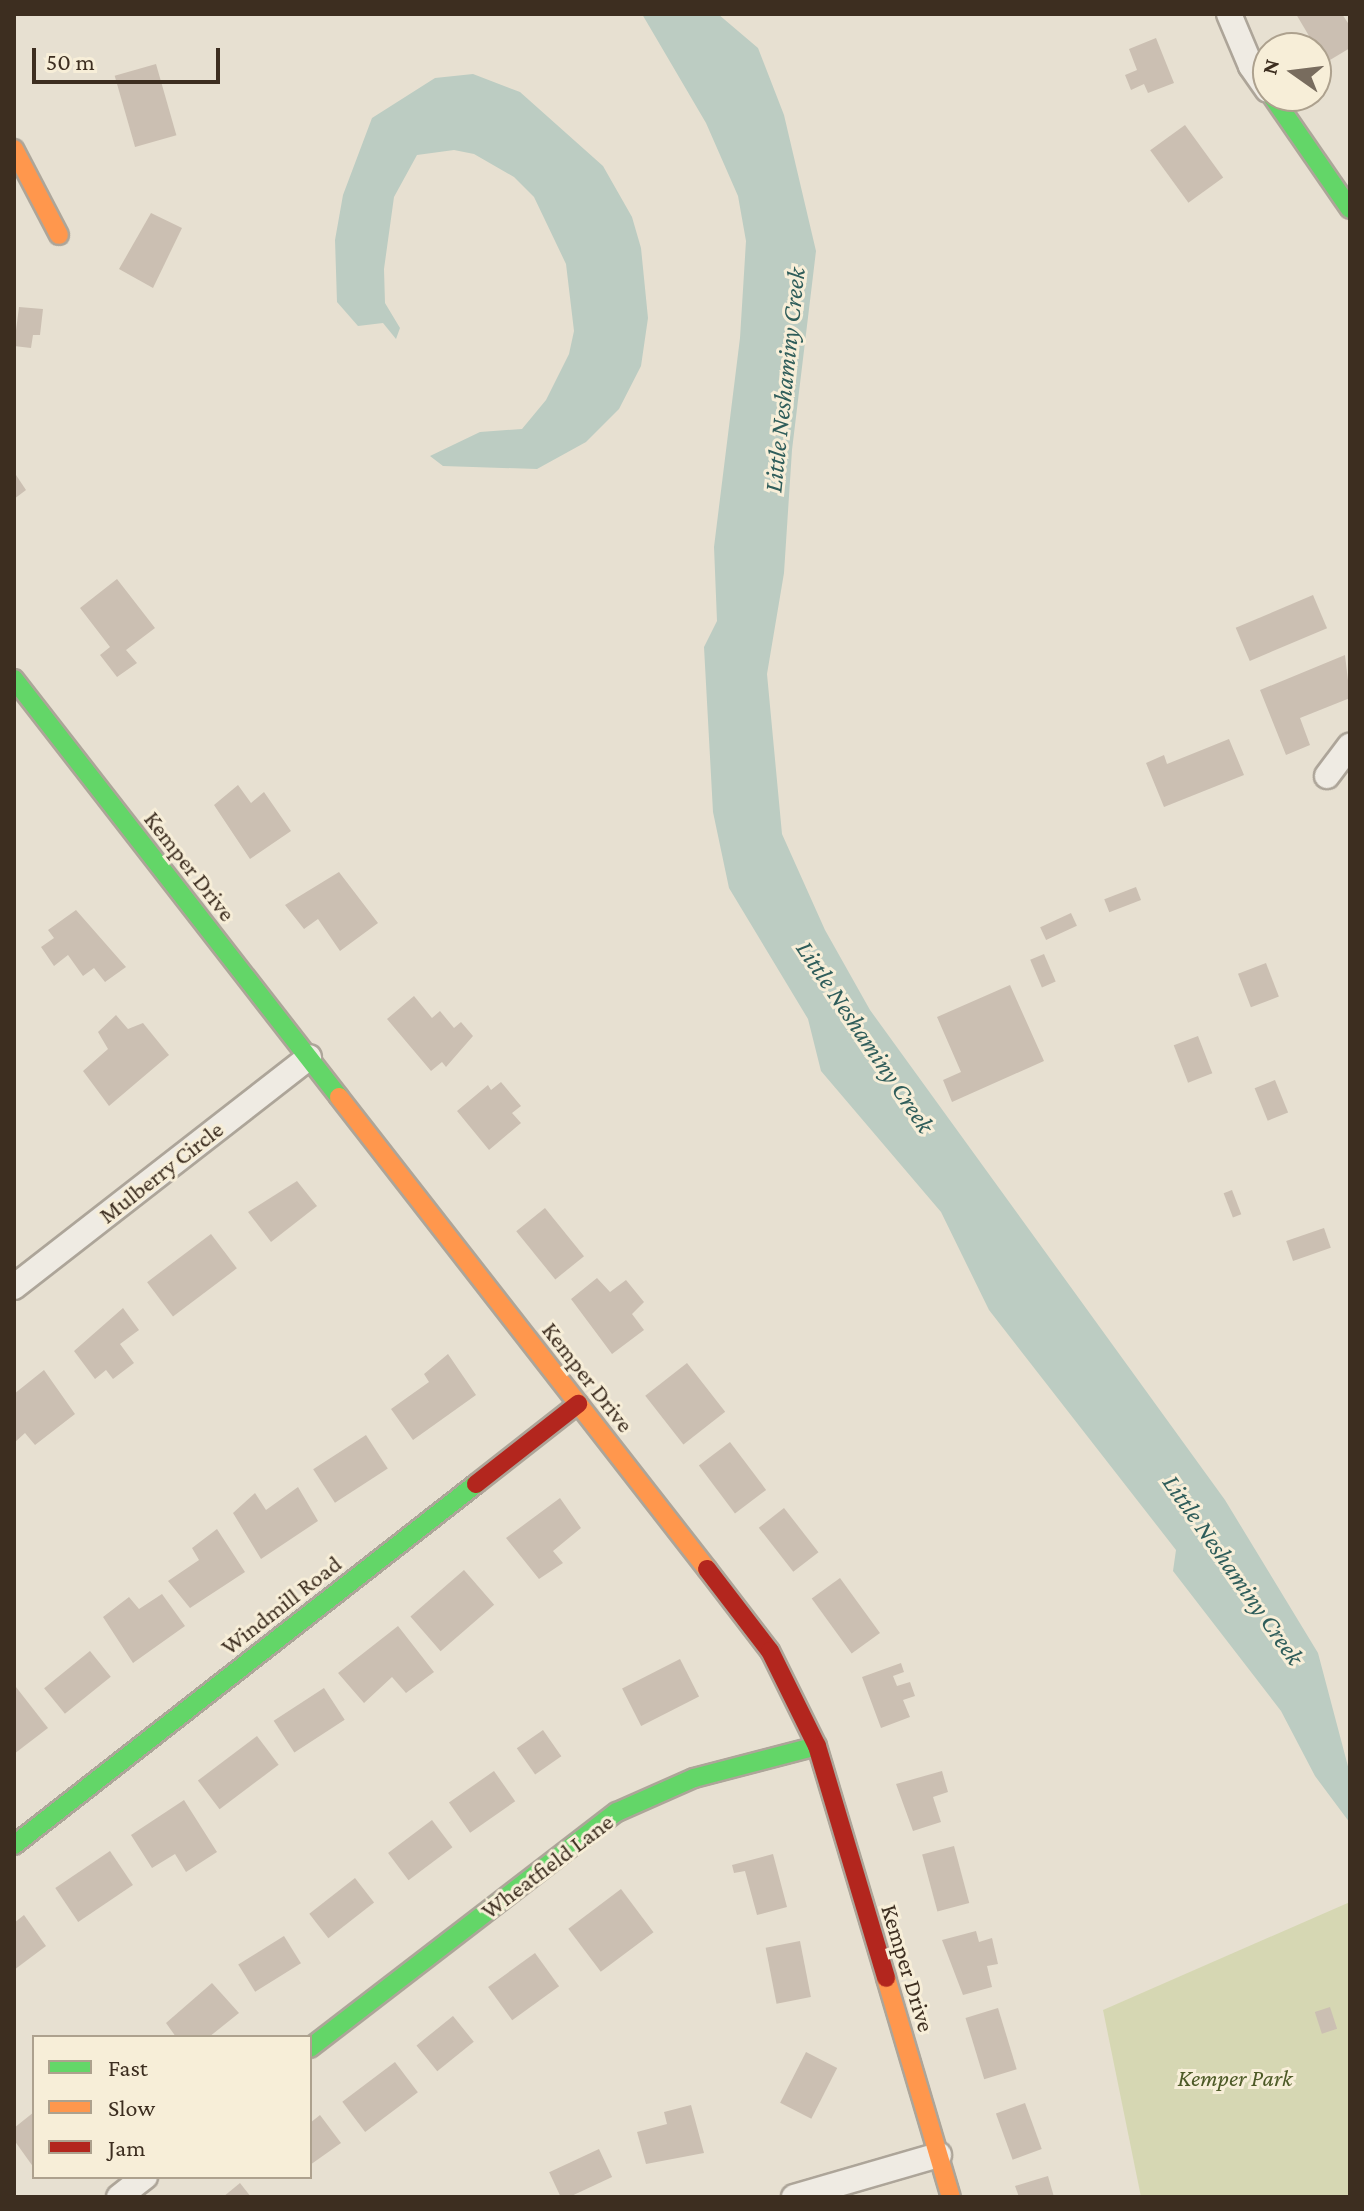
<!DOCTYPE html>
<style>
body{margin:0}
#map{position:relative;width:1364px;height:2211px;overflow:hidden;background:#e7e0d1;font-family:"Crimson Pro",serif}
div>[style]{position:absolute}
.green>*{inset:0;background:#d6d7b3}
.water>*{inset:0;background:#bcccc2}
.building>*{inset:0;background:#cbbfb2;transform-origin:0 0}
.roads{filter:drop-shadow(2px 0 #ada599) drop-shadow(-2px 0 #ada599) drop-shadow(0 2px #ada599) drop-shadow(0 -2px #ada599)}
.street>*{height:24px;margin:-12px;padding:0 12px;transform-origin:12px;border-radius:12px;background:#efebe3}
.fast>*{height:18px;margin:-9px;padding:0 9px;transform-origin:9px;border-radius:9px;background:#63d668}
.slow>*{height:18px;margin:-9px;padding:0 9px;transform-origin:9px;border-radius:9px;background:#ff974d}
.jam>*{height:18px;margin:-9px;padding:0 9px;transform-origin:9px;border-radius:9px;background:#b3261e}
span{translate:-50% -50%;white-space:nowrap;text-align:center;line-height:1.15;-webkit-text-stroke:6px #f7eed8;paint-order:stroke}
.street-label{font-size:24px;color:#3d2e20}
.park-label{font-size:24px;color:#4d5a26;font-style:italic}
.water-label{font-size:26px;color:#2f5d5a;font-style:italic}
.frame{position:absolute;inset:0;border:16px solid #3d2e20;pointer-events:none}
.legend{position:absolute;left:32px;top:2035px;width:280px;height:144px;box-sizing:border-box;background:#f7eed8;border:2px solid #ada18e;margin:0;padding:10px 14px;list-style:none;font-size:24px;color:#3d2e20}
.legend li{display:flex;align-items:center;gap:16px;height:40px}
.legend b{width:40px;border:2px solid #ada18e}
.north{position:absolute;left:1252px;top:32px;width:80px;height:80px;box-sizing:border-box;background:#f7eed8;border:2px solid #ada18e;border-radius:50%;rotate:284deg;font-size:22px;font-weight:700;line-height:32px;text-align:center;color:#3d2e20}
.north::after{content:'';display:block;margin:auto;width:28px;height:36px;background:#786c5e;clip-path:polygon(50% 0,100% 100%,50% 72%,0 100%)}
.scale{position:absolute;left:32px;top:48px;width:188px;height:36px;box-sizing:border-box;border:4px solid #3d2e20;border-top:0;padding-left:10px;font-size:24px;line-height:28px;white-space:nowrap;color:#3d2e20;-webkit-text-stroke:6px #f7eed8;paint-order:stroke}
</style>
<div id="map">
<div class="green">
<i style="clip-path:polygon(1350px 1902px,1350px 2197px,1141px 2197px,1103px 2010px)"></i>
</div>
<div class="water">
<i style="clip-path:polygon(642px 14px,718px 14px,758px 48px,784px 115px,816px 251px,792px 450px,784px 573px,767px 674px,782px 834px,825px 930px,870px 1010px,1225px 1500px,1318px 1653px,1350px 1774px,1350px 1823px,1315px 1776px,1281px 1711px,1173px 1571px,1176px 1550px,989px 1310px,941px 1212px,821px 1071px,808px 1019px,729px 888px,713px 812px,704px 647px,717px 621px,714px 547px,740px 338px,746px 241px,738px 196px,706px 123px)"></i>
<i style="clip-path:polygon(473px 74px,520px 92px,603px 166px,632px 217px,641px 248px,648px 318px,641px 366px,619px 409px,586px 442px,537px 469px,443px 466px,430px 456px,480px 432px,522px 429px,546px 400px,569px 354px,574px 331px,566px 264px,534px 197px,514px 177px,474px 154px,454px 150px,417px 155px,394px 197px,384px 269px,385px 303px,400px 328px,396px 339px,383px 323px,358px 326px,337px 302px,335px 240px,343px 195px,372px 118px,435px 78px)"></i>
</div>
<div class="building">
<i style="clip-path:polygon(1296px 14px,1342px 14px,1350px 26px,1350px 48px,1325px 63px)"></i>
<i style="clip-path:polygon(1156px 38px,1174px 83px,1148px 93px,1144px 84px,1131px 90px,1125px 75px,1137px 70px,1129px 49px)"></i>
<i style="left:156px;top:64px;width:74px;height:43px;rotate:74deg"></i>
<i style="left:1185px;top:125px;width:65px;height:43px;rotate:54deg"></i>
<i style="clip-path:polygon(151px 213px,182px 228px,153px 288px,119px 269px)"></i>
<i style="clip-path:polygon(19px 307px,43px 309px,40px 335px,33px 335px,31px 348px,14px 346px)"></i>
<i style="clip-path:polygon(14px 472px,26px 490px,14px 499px)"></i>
<i style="clip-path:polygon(117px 579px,155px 628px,126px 650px,137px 663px,117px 677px,100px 655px,110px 647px,80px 608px)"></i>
<i style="left:1313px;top:595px;width:36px;height:84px;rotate:67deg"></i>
<i style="clip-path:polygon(1345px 655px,1350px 698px,1300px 718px,1310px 745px,1286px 755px,1260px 690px)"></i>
<i style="clip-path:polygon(1229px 739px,1244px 775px,1164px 807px,1146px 763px,1164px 755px,1167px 764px)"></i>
<i style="clip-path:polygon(238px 785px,251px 803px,264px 792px,291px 831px,250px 859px,214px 805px)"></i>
<i style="clip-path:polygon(339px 872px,378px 923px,340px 951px,318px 919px,304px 929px,285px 905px)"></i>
<i style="left:1136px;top:887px;width:14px;height:34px;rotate:69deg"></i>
<i style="clip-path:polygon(76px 910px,126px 967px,105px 982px,94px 968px,83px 976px,68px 955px,54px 966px,41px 947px,54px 938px,48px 930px)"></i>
<i style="left:1071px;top:913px;width:14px;height:34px;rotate:65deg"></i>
<i style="left:1044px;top:954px;width:30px;height:15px;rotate:67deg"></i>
<i style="left:1266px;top:963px;width:36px;height:30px;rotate:69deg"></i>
<i style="clip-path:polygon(1010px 985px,1044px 1061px,952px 1102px,943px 1080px,961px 1072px,937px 1017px)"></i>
<i style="clip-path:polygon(414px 996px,432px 1018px,440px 1011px,454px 1028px,461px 1022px,473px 1036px,446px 1067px,442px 1062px,431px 1071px,387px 1019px)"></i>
<i style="clip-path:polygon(116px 1015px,128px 1029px,143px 1023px,169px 1055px,109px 1106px,83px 1071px,108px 1049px,98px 1032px)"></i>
<i style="left:1198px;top:1036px;width:40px;height:26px;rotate:69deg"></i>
<i style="left:1275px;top:1080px;width:35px;height:22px;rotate:68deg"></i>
<i style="clip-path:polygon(501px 1082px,521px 1106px,512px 1113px,521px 1123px,489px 1150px,457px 1111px,488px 1085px,491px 1090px)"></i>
<i style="clip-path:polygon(297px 1181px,317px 1206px,271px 1242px,248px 1212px)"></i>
<i style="left:1232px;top:1190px;width:26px;height:9px;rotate:69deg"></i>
<i style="left:545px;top:1208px;width:62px;height:37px;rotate:51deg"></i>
<i style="left:1324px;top:1228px;width:21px;height:40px;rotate:71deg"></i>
<i style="left:211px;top:1234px;width:43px;height:80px;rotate:53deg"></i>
<i style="clip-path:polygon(597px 1278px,610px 1292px,626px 1280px,644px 1302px,632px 1314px,644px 1330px,612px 1354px,571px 1299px)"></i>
<i style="clip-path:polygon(123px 1308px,139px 1330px,120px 1344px,134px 1363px,113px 1379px,106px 1370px,95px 1379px,74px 1351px)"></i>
<i style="clip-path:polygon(448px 1354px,476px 1395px,413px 1440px,391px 1409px,429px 1382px,424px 1374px)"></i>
<i style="left:687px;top:1363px;width:62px;height:53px;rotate:52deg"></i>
<i style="clip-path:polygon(44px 1370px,75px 1414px,35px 1445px,25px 1433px,14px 1443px,14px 1394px)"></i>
<i style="left:366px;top:1435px;width:40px;height:63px;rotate:57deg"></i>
<i style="left:730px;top:1442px;width:60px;height:39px;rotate:53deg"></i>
<i style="clip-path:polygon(298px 1487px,318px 1521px,261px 1559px,233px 1513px,255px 1493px,266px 1510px)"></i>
<i style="clip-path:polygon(560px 1498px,581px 1528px,553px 1551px,563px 1563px,539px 1579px,506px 1538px)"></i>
<i style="left:784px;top:1508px;width:56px;height:32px;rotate:52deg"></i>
<i style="clip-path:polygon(217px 1529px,245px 1572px,190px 1608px,168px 1581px,199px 1560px,192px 1548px)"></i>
<i style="left:464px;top:1570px;width:46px;height:71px;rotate:49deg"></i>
<i style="left:840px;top:1578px;width:68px;height:35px;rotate:54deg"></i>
<i style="clip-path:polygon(162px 1594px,185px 1626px,133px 1663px,103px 1617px,129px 1597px,139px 1609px)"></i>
<i style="clip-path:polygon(398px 1626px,434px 1672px,406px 1693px,392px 1677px,364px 1703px,338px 1673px)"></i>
<i style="left:90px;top:1651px;width:33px;height:59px;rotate:51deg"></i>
<i style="left:680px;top:1659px;width:42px;height:65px;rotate:63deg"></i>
<i style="clip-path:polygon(901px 1663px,904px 1672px,893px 1676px,897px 1686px,910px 1682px,915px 1696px,903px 1700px,910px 1717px,881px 1728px,862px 1677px)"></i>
<i style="clip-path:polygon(16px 1687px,48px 1728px,14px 1754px,14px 1688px)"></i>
<i style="left:324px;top:1688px;width:38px;height:60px;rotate:57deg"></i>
<i style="left:543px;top:1730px;width:32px;height:32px;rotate:55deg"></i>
<i style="left:257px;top:1736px;width:36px;height:74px;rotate:53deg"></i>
<i style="left:494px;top:1771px;width:37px;height:55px;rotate:55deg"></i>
<i style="clip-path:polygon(942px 1771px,948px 1792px,933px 1797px,941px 1822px,913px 1831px,896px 1784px)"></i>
<i style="clip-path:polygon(184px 1800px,217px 1852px,186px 1872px,175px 1854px,152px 1868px,131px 1835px)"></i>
<i style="left:432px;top:1820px;width:34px;height:55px;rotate:53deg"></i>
<i style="left:954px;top:1846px;width:59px;height:33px;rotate:75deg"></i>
<i style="left:110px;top:1851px;width:41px;height:66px;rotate:56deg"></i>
<i style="clip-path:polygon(773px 1854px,787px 1907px,757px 1915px,745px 1871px,734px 1873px,732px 1865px)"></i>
<i style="left:355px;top:1878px;width:31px;height:58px;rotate:52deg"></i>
<i style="left:621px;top:1889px;width:54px;height:66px;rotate:53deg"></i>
<i style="clip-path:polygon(24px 1915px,46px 1946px,14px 1970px,14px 1923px)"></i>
<i style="clip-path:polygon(976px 1931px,979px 1942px,992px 1938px,998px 1964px,987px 1966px,992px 1987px,963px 1995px,942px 1940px)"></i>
<i style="left:284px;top:1936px;width:32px;height:54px;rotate:58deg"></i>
<i style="left:800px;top:1941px;width:57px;height:35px;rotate:79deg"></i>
<i style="left:535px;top:1953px;width:41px;height:58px;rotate:54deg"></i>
<i style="clip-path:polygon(212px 1983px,239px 2013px,209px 2037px,176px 2037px,166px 2023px)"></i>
<i style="left:1330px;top:2007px;width:23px;height:16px;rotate:72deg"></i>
<i style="left:998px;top:2008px;width:64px;height:34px;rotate:73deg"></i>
<i style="left:453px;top:2016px;width:33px;height:47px;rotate:51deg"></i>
<i style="left:806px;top:2052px;width:35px;height:57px;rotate:27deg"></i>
<i style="left:395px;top:2062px;width:38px;height:66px;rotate:53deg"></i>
<i style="left:1025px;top:2103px;width:49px;height:31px;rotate:70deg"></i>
<i style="clip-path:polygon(691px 2105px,704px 2153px,646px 2164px,637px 2132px,667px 2124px,664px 2112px)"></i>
<i style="clip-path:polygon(34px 2112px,34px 2168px,14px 2140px,14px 2128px)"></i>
<i style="clip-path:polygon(320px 2115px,341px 2143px,310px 2165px,310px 2123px)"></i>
<i style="left:599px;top:2149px;width:31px;height:55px;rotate:65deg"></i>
<i style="clip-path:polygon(1048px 2176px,1054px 2197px,1019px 2197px,1015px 2186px)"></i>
<i style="clip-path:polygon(240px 2183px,251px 2197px,223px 2197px)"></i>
</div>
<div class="roads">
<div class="street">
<i style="left:1229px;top:14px;width:56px;rotate:67.1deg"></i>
<i style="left:1251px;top:66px;width:29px;rotate:55deg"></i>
<i style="left:1327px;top:776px;width:38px;rotate:-53deg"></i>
<i style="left:14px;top:1287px;width:374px;rotate:-37.9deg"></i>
<i style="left:119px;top:2197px;width:33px;rotate:-38deg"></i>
<i style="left:794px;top:2197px;width:151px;rotate:-16.2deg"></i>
</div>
<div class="fast">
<i style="left:1272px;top:96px;width:137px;rotate:55.4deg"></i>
<i style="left:14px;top:679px;width:529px;rotate:52.13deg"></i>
<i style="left:14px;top:1845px;width:586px;rotate:-38deg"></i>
<i style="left:310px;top:2048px;width:387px;rotate:-37.6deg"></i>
<i style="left:617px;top:1812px;width:84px;rotate:-23.8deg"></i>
<i style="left:694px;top:1778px;width:127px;rotate:-14.6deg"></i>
</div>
<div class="slow">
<i style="left:14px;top:149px;width:97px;rotate:62.4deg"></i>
<i style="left:339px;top:1097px;width:599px;rotate:52.06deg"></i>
<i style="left:886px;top:1978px;width:228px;rotate:73.5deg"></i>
</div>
<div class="jam">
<i style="left:476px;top:1484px;width:130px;rotate:-38.1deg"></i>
<i style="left:707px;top:1569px;width:103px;rotate:52.5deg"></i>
<i style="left:770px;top:1651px;width:106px;rotate:63.7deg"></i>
<i style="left:817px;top:1746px;width:242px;rotate:73.4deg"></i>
</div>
</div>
<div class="street-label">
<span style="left:190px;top:866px;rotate:52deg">Kemper Drive</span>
<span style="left:161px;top:1172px;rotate:-38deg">Mulberry Circle</span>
<span style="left:588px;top:1377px;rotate:52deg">Kemper Drive</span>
<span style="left:281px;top:1605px;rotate:-38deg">Windmill Road</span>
<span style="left:547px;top:1866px;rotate:-37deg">Wheatfield Lane</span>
<span style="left:908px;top:1968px;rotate:73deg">Kemper Drive</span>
</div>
<div class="park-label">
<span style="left:1235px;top:2078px">Kemper Park</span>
</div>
<div class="water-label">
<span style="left:785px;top:380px;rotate:-84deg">Little Neshaminy Creek</span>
<span style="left:865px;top:1037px;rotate:56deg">Little Neshaminy Creek</span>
<span style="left:1233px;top:1570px;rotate:55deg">Little Neshaminy Creek</span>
</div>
<div class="frame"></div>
<ul class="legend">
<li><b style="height:10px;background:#63d668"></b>Fast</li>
<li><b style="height:10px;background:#ff974d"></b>Slow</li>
<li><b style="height:10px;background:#b3261e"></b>Jam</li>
</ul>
<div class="north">N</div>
<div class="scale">50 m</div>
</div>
